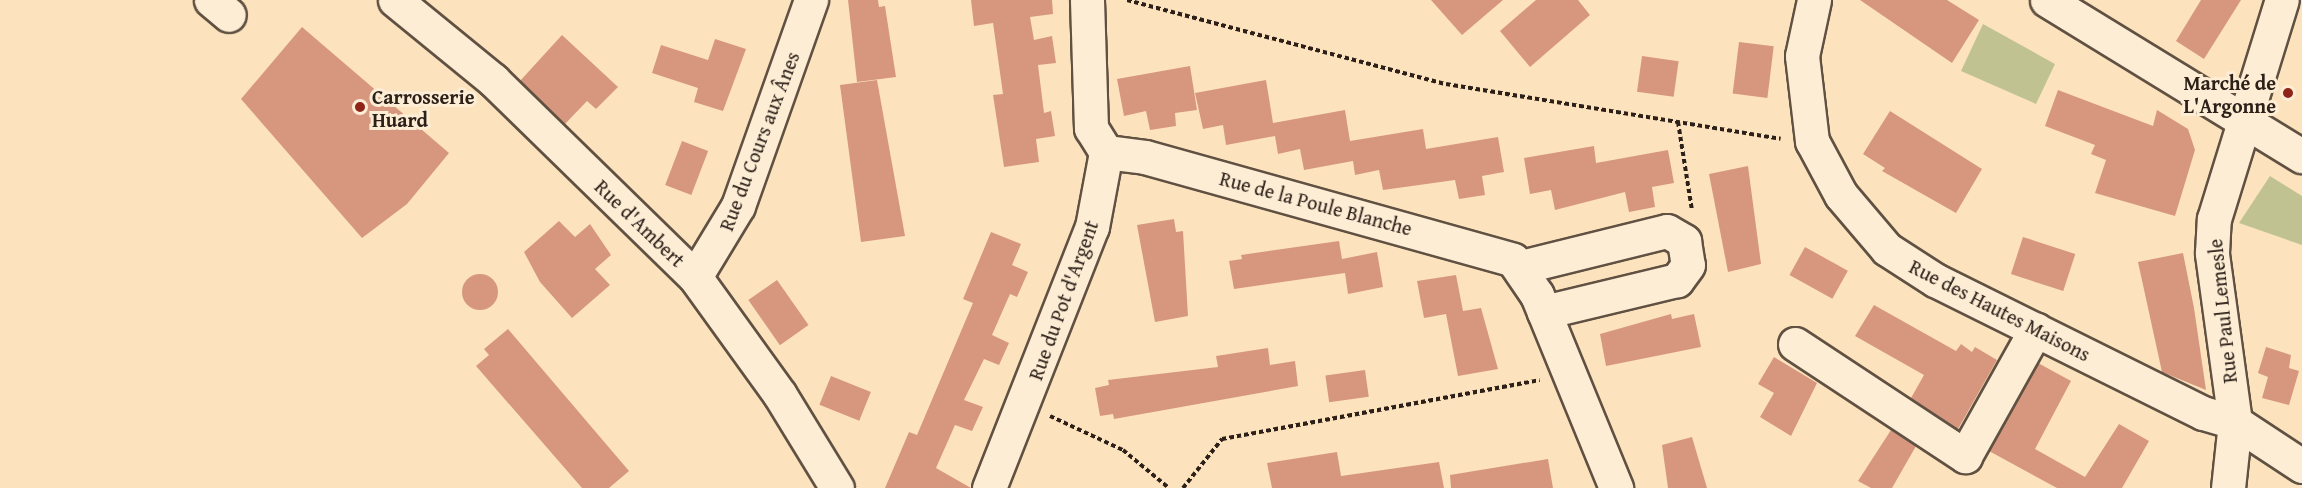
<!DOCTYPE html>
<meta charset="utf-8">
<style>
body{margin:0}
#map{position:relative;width:2302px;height:488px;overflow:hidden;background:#fce3be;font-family:"Gentium Book Plus",serif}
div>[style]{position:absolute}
.green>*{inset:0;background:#c0c391}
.building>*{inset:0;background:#d7977f;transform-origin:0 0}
.round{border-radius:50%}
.path>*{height:4px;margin-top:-2px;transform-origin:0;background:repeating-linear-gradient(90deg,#2c2019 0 4.5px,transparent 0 7.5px)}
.roads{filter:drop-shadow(2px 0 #605142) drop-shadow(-2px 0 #605142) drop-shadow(0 2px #605142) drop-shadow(0 -2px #605142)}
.minor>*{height:33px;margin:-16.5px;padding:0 16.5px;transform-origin:16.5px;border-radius:16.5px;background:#fdedd5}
.dots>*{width:16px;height:16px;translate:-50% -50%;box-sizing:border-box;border:3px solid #fdedd5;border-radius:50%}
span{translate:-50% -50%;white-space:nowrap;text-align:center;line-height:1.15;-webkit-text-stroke:6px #fdedd5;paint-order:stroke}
.poi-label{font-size:20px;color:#2c2019;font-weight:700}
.right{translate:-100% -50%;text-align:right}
.left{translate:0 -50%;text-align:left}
.street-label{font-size:20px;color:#2c2019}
</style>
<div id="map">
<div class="green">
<i style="clip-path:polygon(1983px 24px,2055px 64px,2036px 104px,1961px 71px)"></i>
<i style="clip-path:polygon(2270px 176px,2302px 196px,2302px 245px,2239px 223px)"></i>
</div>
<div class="building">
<i style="clip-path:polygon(848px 0,878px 0,879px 7px,885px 6px,896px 77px,857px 82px)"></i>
<i style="clip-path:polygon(971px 0,1052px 0,1053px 14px,1030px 17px,1034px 40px,1052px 36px,1056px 63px,1038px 65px,1044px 113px,1051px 111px,1055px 136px,1036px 139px,1039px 162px,1004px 167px,993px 95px,1003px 94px,993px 23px,974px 26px)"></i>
<i style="clip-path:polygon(1431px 0,1503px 0,1462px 35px)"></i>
<i style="clip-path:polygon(1536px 0,1578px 0,1590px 15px,1530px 67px,1500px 31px)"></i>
<i style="clip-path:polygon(1860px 0,1947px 0,1979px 20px,1952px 63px)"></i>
<i style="clip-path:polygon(2201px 0,2241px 0,2204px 59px,2176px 41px)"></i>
<i style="clip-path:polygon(302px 27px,449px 153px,407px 204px,362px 238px,241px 99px)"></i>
<i style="clip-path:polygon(562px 35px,618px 87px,596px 109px,587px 101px,565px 124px,520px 81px)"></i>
<i style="clip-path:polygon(715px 39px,746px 49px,723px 111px,694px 102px,698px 88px,652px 73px,661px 45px,708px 60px)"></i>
<i style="left:1739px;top:42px;width:35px;height:52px;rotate:7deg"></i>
<i style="left:1642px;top:56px;width:37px;height:36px;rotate:8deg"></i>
<i style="clip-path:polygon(1190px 66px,1197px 110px,1175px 113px,1176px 126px,1150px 130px,1146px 111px,1124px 116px,1117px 79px)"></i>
<i style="clip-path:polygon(877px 80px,905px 236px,861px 242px,840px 85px)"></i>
<i style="clip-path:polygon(1266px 80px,1273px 123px,1345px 110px,1350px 141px,1423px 129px,1426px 149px,1498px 137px,1504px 172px,1482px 176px,1485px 195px,1459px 199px,1455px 180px,1383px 190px,1379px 170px,1355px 175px,1353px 161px,1304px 170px,1300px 149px,1278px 154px,1275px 136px,1226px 145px,1223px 125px,1203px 129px,1195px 93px)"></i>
<i style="clip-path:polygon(2058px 90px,2153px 126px,2157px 110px,2188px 129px,2195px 150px,2175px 216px,2095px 193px,2106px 160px,2091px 154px,2095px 145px,2045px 126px)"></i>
<i style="clip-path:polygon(1890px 111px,1982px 169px,1956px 213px,1882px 171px,1885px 168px,1863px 154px)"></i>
<i style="left:682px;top:141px;width:28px;height:47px;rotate:21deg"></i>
<i style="clip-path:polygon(1594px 146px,1596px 163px,1668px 150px,1674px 183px,1652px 187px,1655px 207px,1629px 212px,1625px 192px,1555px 210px,1551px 190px,1530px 194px,1524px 158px)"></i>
<i style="clip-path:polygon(1748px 166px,1761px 264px,1728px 272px,1709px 174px)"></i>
<i style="clip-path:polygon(1174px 219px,1176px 232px,1183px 231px,1188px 316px,1155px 322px,1137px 225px)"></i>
<i style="clip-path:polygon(559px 221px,575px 237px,590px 224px,611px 255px,595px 269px,610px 285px,572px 318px,540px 282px,524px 252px)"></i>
<i style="clip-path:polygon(991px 232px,1021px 244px,1012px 265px,1028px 272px,1017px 297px,1010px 294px,992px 335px,1009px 343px,999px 365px,984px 359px,964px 400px,983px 407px,972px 431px,955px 425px,936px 468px,971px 488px,885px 488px,909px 432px,917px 435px,973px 303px,963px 299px)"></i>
<i style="left:2023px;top:237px;width:55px;height:39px;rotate:18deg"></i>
<i style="clip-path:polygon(1339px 241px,1342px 259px,1377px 252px,1383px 287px,1348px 294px,1345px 273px,1234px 289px,1229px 261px,1242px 259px,1241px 255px)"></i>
<i style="left:1805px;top:247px;width:49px;height:32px;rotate:29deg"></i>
<i style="clip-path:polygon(2183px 253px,2194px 308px,2206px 390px,2162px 372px,2138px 262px)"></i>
<i class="round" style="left:462px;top:274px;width:36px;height:36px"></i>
<i style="clip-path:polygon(1456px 275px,1463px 311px,1481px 308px,1498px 369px,1458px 376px,1446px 314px,1424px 318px,1417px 281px)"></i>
<i style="left:777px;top:280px;width:55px;height:35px;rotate:55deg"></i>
<i style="clip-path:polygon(1874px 305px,1956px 351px,1961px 344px,1972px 352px,1975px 347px,1997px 360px,1958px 429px,1911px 398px,1924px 375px,1855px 336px)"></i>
<i style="clip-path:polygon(1671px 314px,1672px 319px,1694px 314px,1701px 347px,1606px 366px,1600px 334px)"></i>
<i style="clip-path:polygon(508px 329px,629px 471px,609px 488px,582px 488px,476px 366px,489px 355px,484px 349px)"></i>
<i style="clip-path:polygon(2266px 347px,2291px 355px,2289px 368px,2299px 371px,2289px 405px,2262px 398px,2268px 377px,2258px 373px)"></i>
<i style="clip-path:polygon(1268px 348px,1270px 365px,1295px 361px,1298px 386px,1114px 419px,1113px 414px,1100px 416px,1095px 388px,1109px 385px,1108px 380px,1218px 367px,1216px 356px)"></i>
<i style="clip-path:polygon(1774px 357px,1817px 383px,1791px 436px,1760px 417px,1774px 393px,1758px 384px)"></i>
<i style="clip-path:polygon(2038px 363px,2071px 381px,2035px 449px,2085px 477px,2119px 424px,2149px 441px,2122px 488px,2057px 488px,1989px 451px)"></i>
<i style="left:1365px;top:370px;width:27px;height:40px;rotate:82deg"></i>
<i style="left:831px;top:376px;width:43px;height:31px;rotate:22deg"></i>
<i style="clip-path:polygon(1891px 430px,1916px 446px,1892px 488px,1871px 488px,1858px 481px)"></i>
<i style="clip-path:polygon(1692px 437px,1707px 488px,1668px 488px,1662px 445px)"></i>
<i style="clip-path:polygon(1337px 452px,1341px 476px,1439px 462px,1444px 488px,1272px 488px,1267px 463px)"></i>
<i style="clip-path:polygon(1548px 459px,1553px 488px,1451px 488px,1450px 475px)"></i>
</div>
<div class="path">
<i style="left:1127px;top:0;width:330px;rotate:14.8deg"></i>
<i style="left:1446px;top:84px;width:339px;rotate:9.3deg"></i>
<i style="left:1678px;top:122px;width:89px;rotate:81deg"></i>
<i style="left:1050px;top:416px;width:81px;rotate:25deg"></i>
<i style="left:1123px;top:450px;width:60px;rotate:39.6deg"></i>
<i style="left:1183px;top:488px;width:63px;rotate:-51.5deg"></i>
<i style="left:1222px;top:439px;width:323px;rotate:-10.5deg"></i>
</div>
<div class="roads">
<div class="minor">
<i style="left:211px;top:0;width:23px;rotate:40deg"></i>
<i style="left:395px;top:0;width:127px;rotate:39.2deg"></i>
<i style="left:493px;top:80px;width:282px;rotate:44.3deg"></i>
<i style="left:695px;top:277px;width:145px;rotate:54.2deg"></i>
<i style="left:780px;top:395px;width:109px;rotate:58.5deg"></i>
<i style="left:1814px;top:0;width:57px;rotate:102.1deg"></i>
<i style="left:1802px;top:56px;width:86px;rotate:83.3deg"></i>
<i style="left:1812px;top:141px;width:61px;rotate:61.8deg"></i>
<i style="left:1841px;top:195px;width:71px;rotate:49.6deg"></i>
<i style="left:1887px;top:249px;width:57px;rotate:32.9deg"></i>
<i style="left:1935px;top:280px;width:299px;rotate:26.4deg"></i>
<i style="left:2203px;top:413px;width:33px;rotate:16deg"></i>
<i style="left:2235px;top:422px;width:80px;rotate:33.3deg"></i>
<i style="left:2047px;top:0;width:299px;rotate:31.5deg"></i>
<i style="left:1106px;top:152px;width:39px;rotate:7deg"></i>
<i style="left:1145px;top:157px;width:382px;rotate:15.6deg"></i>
<i style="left:1513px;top:260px;width:42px;rotate:55.6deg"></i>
<i style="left:1537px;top:295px;width:209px;rotate:67.7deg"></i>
<i style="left:1521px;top:267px;width:150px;rotate:-13.9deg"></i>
<i style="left:1667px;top:231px;width:20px;rotate:30deg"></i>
<i style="left:1684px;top:241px;width:24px;rotate:81deg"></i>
<i style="left:1688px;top:265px;width:19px;rotate:126deg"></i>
<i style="left:1677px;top:280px;width:137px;rotate:166.5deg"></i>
<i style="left:695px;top:277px;width:83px;rotate:-58.8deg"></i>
<i style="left:738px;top:206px;width:219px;rotate:-70.5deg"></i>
<i style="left:1795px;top:344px;width:204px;rotate:33.4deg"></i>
<i style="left:1965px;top:456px;width:145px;rotate:-60.8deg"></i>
<i style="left:989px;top:488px;width:281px;rotate:-68.5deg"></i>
<i style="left:1092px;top:227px;width:76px;rotate:-79.4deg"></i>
<i style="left:1106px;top:152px;width:28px;rotate:-122deg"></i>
<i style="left:1091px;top:128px;width:128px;rotate:-91.8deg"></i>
<i style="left:2228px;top:488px;width:66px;rotate:-83.9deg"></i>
<i style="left:2235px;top:422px;width:171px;rotate:-97.8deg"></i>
<i style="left:2212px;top:253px;width:34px;rotate:-87deg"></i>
<i style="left:2214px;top:219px;width:229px;rotate:-72.8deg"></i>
</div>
</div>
<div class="dots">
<i style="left:2288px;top:93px;background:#8f2418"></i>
<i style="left:360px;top:107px;background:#8f2418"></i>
</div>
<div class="poi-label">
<span class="right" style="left:2276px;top:94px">Marché de<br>L'Argonne</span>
<span class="left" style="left:372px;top:108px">Carrosserie<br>Huard</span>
</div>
<div class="street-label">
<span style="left:759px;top:141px;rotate:-69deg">Rue du Cours aux Ânes</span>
<span style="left:1316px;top:203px;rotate:15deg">Rue de la Poule Blanche</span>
<span style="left:640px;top:223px;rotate:44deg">Rue d'Ambert</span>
<span style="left:1063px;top:300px;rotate:-70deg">Rue du Pot d'Argent</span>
<span style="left:2000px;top:310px;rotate:27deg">Rue des Hautes Maisons</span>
<span style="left:2222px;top:311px;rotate:-96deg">Rue Paul Lemesle</span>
</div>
</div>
